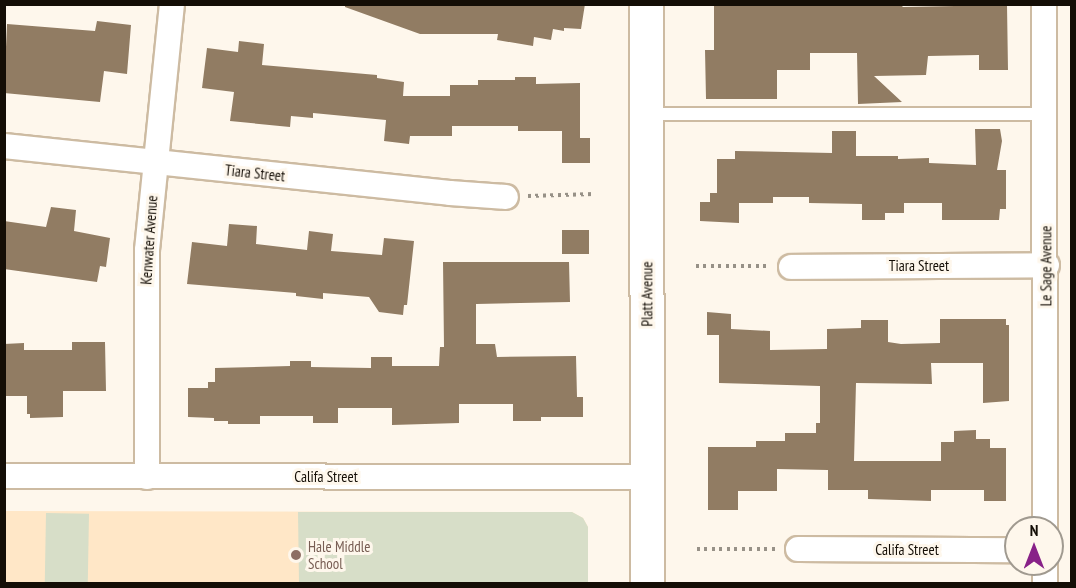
<!DOCTYPE html>
<style>
body{margin:0}
#map{position:relative;width:1076px;height:588px;overflow:hidden;background:#fef7ec;font-family:"PT Sans Narrow",sans-serif}
div>[style]{position:absolute}
.built>*{inset:0;background:#ffe7c7}
.green>*{inset:0;background:#d7dec8;transform-origin:0 0}
.building>*{inset:0;background:#917c63;transform-origin:0 0}
.path>*{height:4px;margin-top:-2px;transform-origin:0;background:repeating-linear-gradient(90deg,#979187 0 3px,transparent 0 7.5px)}
.roads{filter:drop-shadow(2px 0 #cdbba2) drop-shadow(-2px 0 #cdbba2) drop-shadow(0 2px #cdbba2) drop-shadow(0 -2px #cdbba2)}
.lane>*{height:12px;margin:-6px;padding:0 6px;transform-origin:6px;border-radius:6px;background:#fff}
.street>*{height:24px;margin:-12px;padding:0 12px;transform-origin:12px;border-radius:12px;background:#fff}
.secondary>*{height:33px;margin:-16.5px;padding:0 16.5px;transform-origin:16.5px;border-radius:16.5px;background:#fff}
.dots>*{width:16px;height:16px;translate:-50% -50%;box-sizing:border-box;border:3px solid #fef7ec;border-radius:50%}
span{translate:-50% -50%;white-space:nowrap;text-align:center;line-height:1.15;-webkit-text-stroke:6px #fef7ec;paint-order:stroke}
.street-label{font-size:15px;color:#140e06}
.education-label{font-size:15px;color:#785e54}
.left{translate:0 -50%;text-align:left}
.frame{position:absolute;inset:0;border:6px solid #140e06;pointer-events:none}
.north{position:absolute;left:1004px;top:516px;width:60px;height:60px;box-sizing:border-box;background:#fef7ec;border:2px solid #a09a90;border-radius:50%;rotate:0deg;font-size:16px;font-weight:700;line-height:24px;text-align:center;color:#140e06}
.north::after{content:'';display:block;margin:auto;width:21px;height:27px;background:#882188;clip-path:polygon(50% 0,100% 100%,50% 72%,0 100%)}
</style>
<div id="map">
<div class="built">
<i style="clip-path:polygon(5px 511px,572px 512px,583px 518px,588px 527px,588px 583px,5px 584px)"></i>
</div>
<div class="green">
<i style="clip-path:polygon(298px 512px,572px 512px,583px 518px,588px 527px,588px 583px,299px 583px)"></i>
<i style="left:46px;top:513px;width:43px;height:70px;rotate:1deg"></i>
</div>
<div class="building">
<i style="clip-path:polygon(345px 4px,585px 4px,581px 29px,564px 28px,564px 31px,553px 29px,551px 40px,534px 37px,533px 46px,497px 40px,498px 34px,420px 34px,345px 7px)"></i>
<i style="clip-path:polygon(714px 4px,900px 4px,903px 7px,1007px 5px,1008px 70px,979px 70px,979px 55px,928px 56px,926px 75px,874px 76px,902px 102px,858px 104px,857px 53px,810px 53px,810px 70px,777px 70px,777px 99px,706px 99px,705px 50px,714px 50px)"></i>
<i style="clip-path:polygon(97px 21px,131px 25px,127px 74px,104px 71px,100px 102px,4px 93px,7px 24px,95px 31px)"></i>
<i style="clip-path:polygon(239px 41px,264px 44px,262px 65px,377px 75px,377px 78px,404px 82px,403px 96px,450px 96px,450px 85px,478px 85px,478px 80px,515px 80px,515px 77px,536px 77px,536px 84px,580px 83px,580px 138px,590px 138px,590px 163px,562px 163px,562px 131px,518px 131px,518px 126px,452px 126px,452px 136px,410px 136px,409px 144px,384px 141px,386px 120px,313px 113px,313px 118px,291px 116px,290px 127px,230px 121px,234px 92px,202px 88px,207px 48px,238px 52px)"></i>
<i style="clip-path:polygon(975px 129px,1000px 129px,1002px 141px,997px 170px,1006px 170px,1006px 209px,1000px 209px,999px 220px,942px 220px,942px 203px,904px 203px,904px 213px,885px 213px,885px 220px,862px 220px,862px 204px,809px 203px,809px 197px,773px 197px,773px 203px,739px 203px,739px 223px,700px 221px,700px 202px,710px 202px,710px 193px,717px 193px,717px 159px,735px 159px,735px 151px,832px 153px,832px 131px,856px 131px,856px 156px,898px 156px,898px 159px,929px 158px,929px 163px,976px 165px)"></i>
<i style="clip-path:polygon(51px 207px,76px 210px,74px 231px,110px 238px,106px 267px,100px 266px,97px 282px,4px 269px,4px 221px,46px 227px)"></i>
<i style="clip-path:polygon(229px 224px,257px 226px,256px 244px,307px 250px,309px 231px,333px 234px,331px 251px,382px 255px,384px 238px,414px 241px,407px 305px,404px 305px,403px 315px,379px 312px,369px 297px,323px 293px,323px 299px,296px 296px,296px 293px,187px 284px,192px 242px,227px 246px)"></i>
<i style="left:562px;top:230px;width:27px;height:24px"></i>
<i style="clip-path:polygon(443px 262px,569px 262px,570px 302px,476px 304px,476px 344px,495px 344px,497px 357px,576px 356px,577px 397px,583px 397px,583px 417px,541px 417px,541px 421px,513px 421px,513px 404px,459px 404px,459px 423px,392px 425px,392px 408px,338px 408px,338px 423px,313px 423px,313px 416px,260px 416px,260px 424px,228px 424px,228px 421px,214px 421px,214px 418px,188px 417px,188px 388px,208px 388px,208px 382px,215px 382px,215px 368px,290px 366px,290px 361px,311px 361px,311px 367px,371px 368px,371px 357px,392px 357px,392px 366px,439px 366px,440px 347px,444px 347px)"></i>
<i style="clip-path:polygon(707px 312px,731px 314px,731px 329px,770px 331px,770px 350px,827px 349px,827px 329px,861px 328px,861px 320px,888px 320px,888px 342px,901px 344px,940px 343px,940px 319px,1006px 319px,1006px 325px,1009px 325px,1009px 401px,983px 403px,983px 363px,931px 363px,932px 384px,856px 383px,854px 461px,941px 461px,941px 442px,954px 442px,954px 431px,976px 430px,976px 439px,990px 439px,990px 448px,1006px 448px,1006px 501px,984px 501px,984px 490px,931px 490px,931px 501px,868px 499px,868px 490px,828px 490px,828px 470px,777px 469px,777px 491px,738px 491px,738px 510px,708px 510px,708px 447px,756px 447px,756px 441px,785px 441px,785px 433px,816px 433px,816px 423px,820px 423px,820px 386px,719px 383px,719px 335px,707px 335px)"></i>
<i style="clip-path:polygon(72px 342px,105px 342px,106px 391px,63px 391px,63px 417px,30px 418px,30px 414px,27px 414px,27px 396px,4px 396px,4px 344px,24px 343px,24px 350px,72px 350px)"></i>
</div>
<div class="path">
<i style="left:528px;top:196px;width:66px;rotate:-1.7deg"></i>
<i style="left:696px;top:266px;width:72px"></i>
<i style="left:697px;top:549px;width:78px"></i>
</div>
<div class="roads">
<div class="lane">
<i style="left:648px;top:114px;width:396px"></i>
</div>
<div class="street">
<i style="left:1044px;top:4px;width:524px;rotate:89.89deg"></i>
<i style="left:4px;top:146px;width:448px;rotate:6deg"></i>
<i style="left:450px;top:193px;width:56px;rotate:4.1deg"></i>
<i style="left:791px;top:267px;width:256px;rotate:-0.4deg"></i>
<i style="left:4px;top:476px;width:644px;rotate:0.09deg"></i>
<i style="left:147px;top:477px;width:227px;rotate:-90deg"></i>
<i style="left:147px;top:250px;width:247px;rotate:-84.2deg"></i>
<i style="left:798px;top:549px;width:218px;rotate:0.3deg"></i>
<i style="left:1045px;top:564px;width:20px;rotate:90deg"></i>
</div>
<div class="secondary">
<i style="left:646px;top:4px;width:580px;rotate:89.9deg"></i>
</div>
</div>
<div class="dots">
<i style="left:296px;top:555px;background:#8d6e63"></i>
</div>
<div class="street-label">
<span style="left:255px;top:173px;rotate:6deg">Tiara Street</span>
<span style="left:149px;top:240px;rotate:-86deg">Kenwater Avenue</span>
<span style="left:919px;top:266px">Tiara Street</span>
<span style="left:1046px;top:266px;rotate:-90deg">Le Sage Avenue</span>
<span style="left:647px;top:294px;rotate:-90deg">Platt Avenue</span>
<span style="left:326px;top:477px">Califa Street</span>
<span style="left:907px;top:550px">Califa Street</span>
</div>
<div class="education-label">
<span class="left" style="left:308px;top:555px">Hale Middle<br>School</span>
</div>
<div class="frame"></div>
<div class="north">N</div>
</div>
